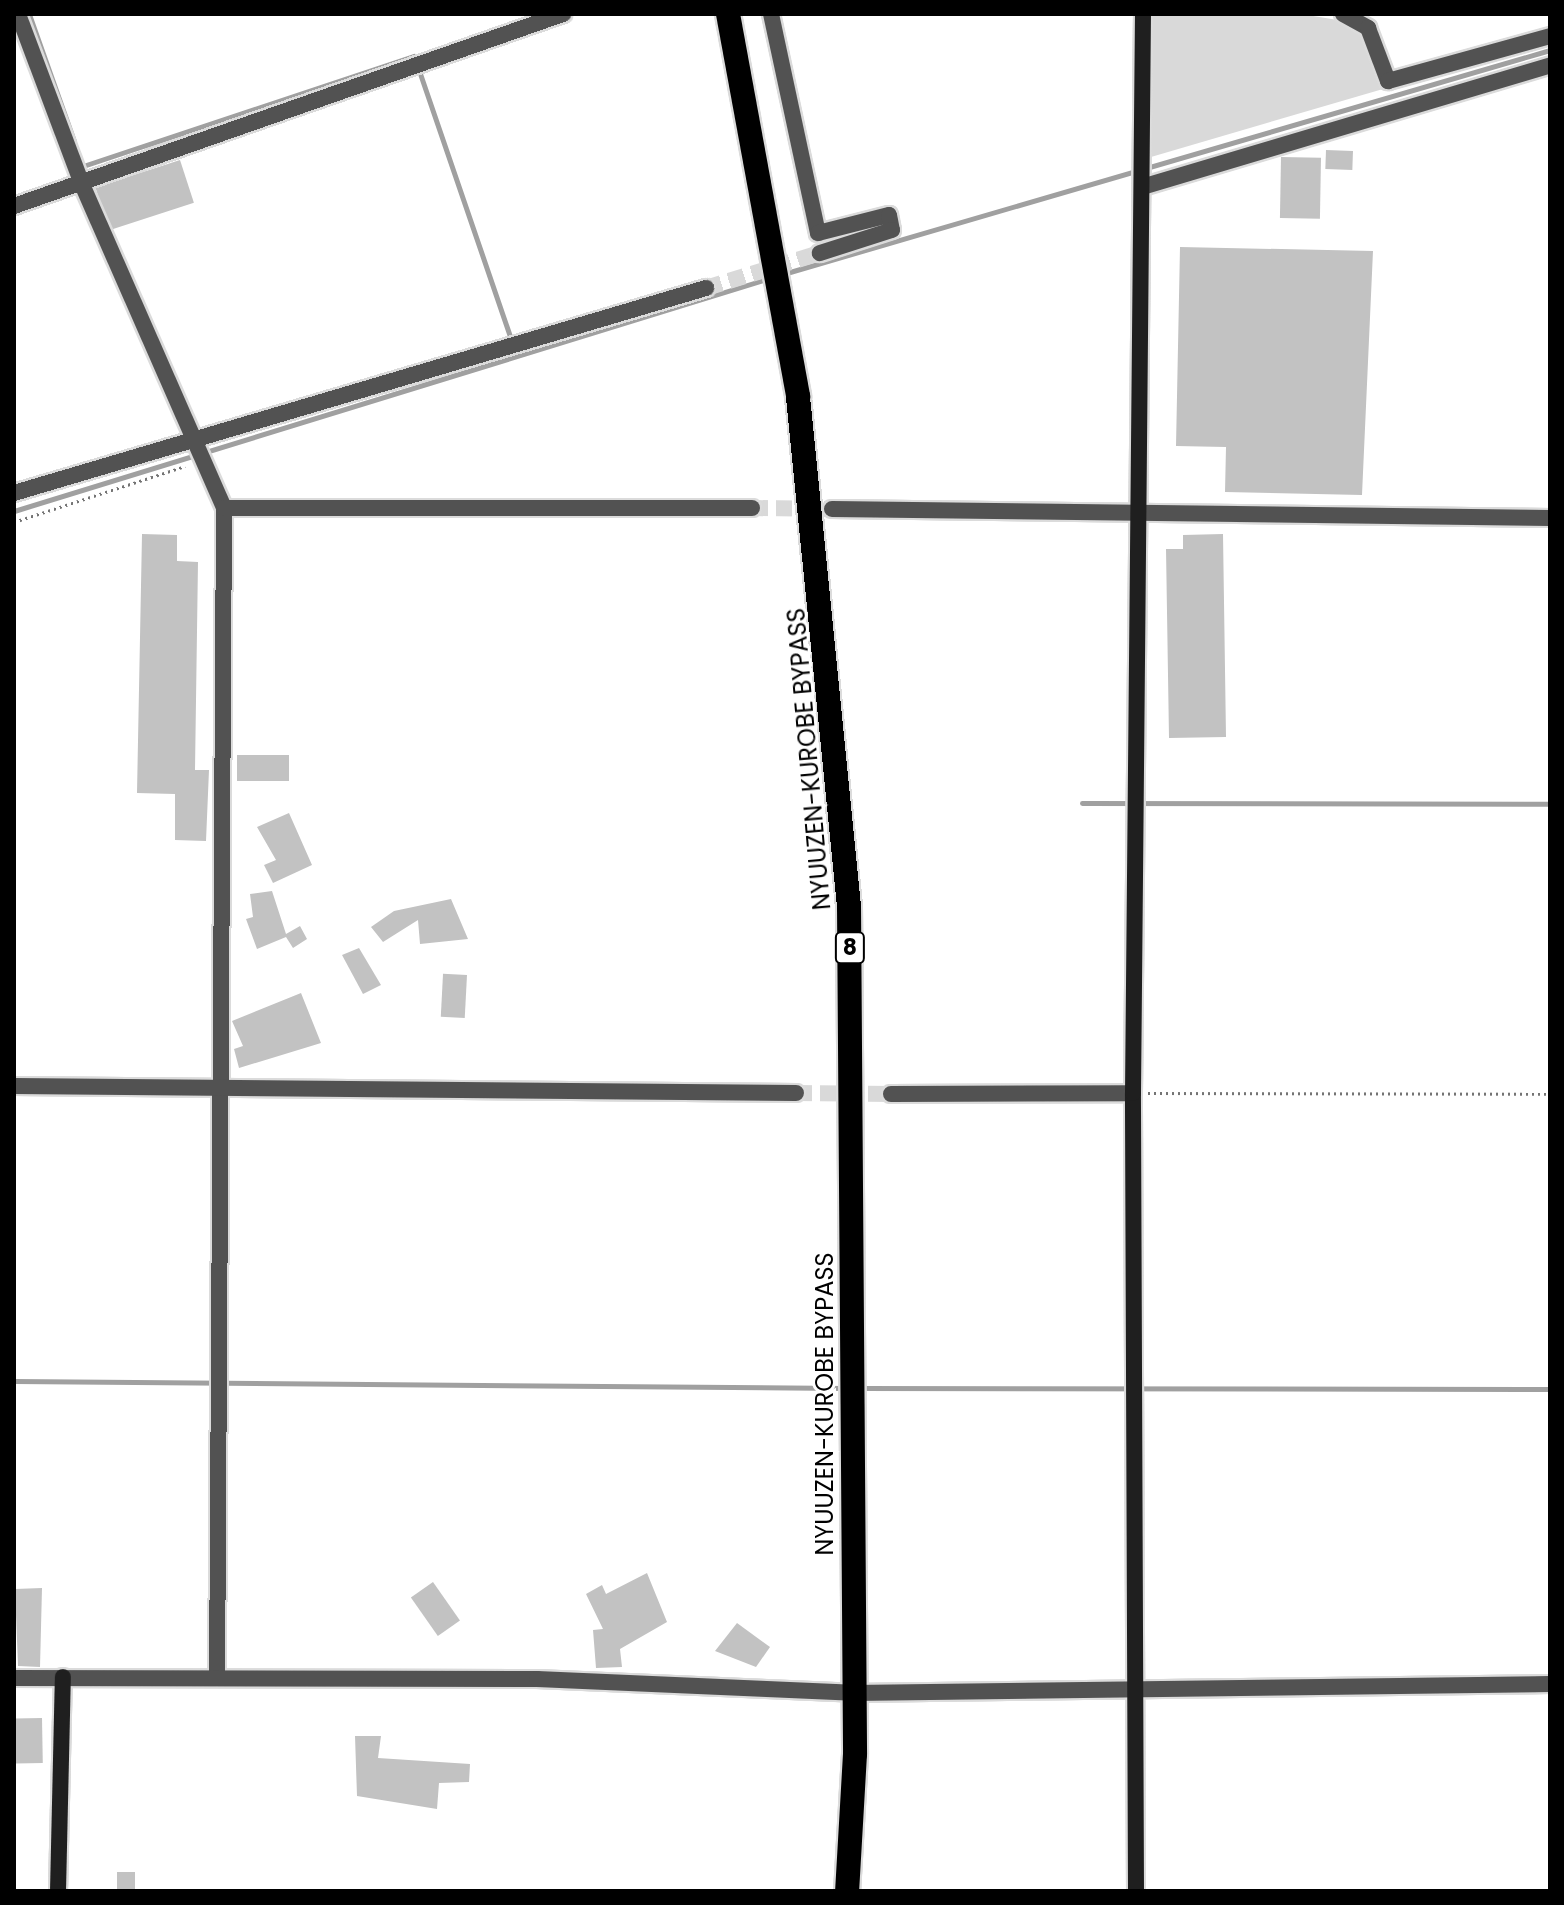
<!DOCTYPE html>
<style>
body{margin:0}
#map{position:relative;width:1564px;height:1905px;overflow:hidden;background:#fff;font-family:Poppins,sans-serif}
div>[style]{position:absolute}
.green>*{inset:0;background:#d9d9d9}
.stream>*{height:5px;margin:-2.5px;padding:0 2.5px;transform-origin:2.5px;border-radius:2.5px;background:#a0a0a0}
.building>*{inset:0;background:#c2c2c2;transform-origin:0 0}
.street-tunnel>*{height:16px;margin-top:-8px;transform-origin:0;background:repeating-linear-gradient(90deg,#d9d9d9 0 16px,transparent 0 24px)}
.path>*{height:3px;margin-top:-1.5px;transform-origin:0;background:repeating-linear-gradient(90deg,#747474 0 2px,transparent 0 6px)}
.roads{filter:drop-shadow(2px 0 #dbdbdb) drop-shadow(-2px 0 #dbdbdb) drop-shadow(0 2px #dbdbdb) drop-shadow(0 -2px #dbdbdb)}
.street>*{height:16px;margin:-8px;padding:0 8px;transform-origin:8px;border-radius:8px;background:#525252}
.secondary>*{height:16px;margin:-8px;padding:0 8px;transform-origin:8px;border-radius:8px;background:#1f1f1f}
.highway>*{height:24px;margin:-12px;padding:0 12px;transform-origin:12px;border-radius:12px;background:#000}
span{translate:-50% -50%;white-space:nowrap;text-align:center;line-height:1.15;-webkit-text-stroke:6px #fff;paint-order:stroke}
.shield-label span{padding:2px 6px;background:#fff;border:2px solid;border-radius:6px;-webkit-text-stroke-width:0}
.shield-label{font-size:22px;color:#000;font-weight:700}
.street-label{font-size:24px;color:#000}
.frame{position:absolute;inset:0;border:16px solid #000;pointer-events:none}
</style>
<div id="map">
<div class="green">
<i style="clip-path:polygon(1152px 14px,1301px 14px,1356px 23px,1383px 89px,1151px 157px)"></i>
</div>
<div class="stream">
<i style="left:29px;top:14px;width:135px;rotate:70.5deg"></i>
<i style="left:83px;top:166px;width:349px;rotate:-18.4deg"></i>
<i style="left:414px;top:56px;width:303px;rotate:71.1deg"></i>
<i style="left:783px;top:274px;width:799px;rotate:-16.28deg"></i>
<i style="left:14px;top:511px;width:791px;rotate:-17.13deg"></i>
<i style="left:1082px;top:803px;width:468px;rotate:0.1deg"></i>
<i style="left:14px;top:1381px;width:831px;rotate:0.48deg"></i>
<i style="left:859px;top:1388px;width:691px;rotate:0.08deg"></i>
</div>
<div class="building">
<i style="left:1326px;top:150px;width:27px;height:19px;rotate:2deg"></i>
<i style="left:1281px;top:157px;width:40px;height:61px;rotate:1deg"></i>
<i style="left:180px;top:160px;width:45px;height:89px;rotate:72deg"></i>
<i style="clip-path:polygon(1180px 247px,1373px 251px,1362px 495px,1225px 492px,1226px 447px,1176px 446px)"></i>
<i style="clip-path:polygon(142px 534px,177px 535px,177px 561px,198px 562px,195px 770px,209px 770px,206px 841px,175px 840px,175px 794px,137px 793px)"></i>
<i style="clip-path:polygon(1223px 534px,1226px 737px,1169px 738px,1166px 549px,1183px 549px,1183px 535px)"></i>
<i style="left:237px;top:755px;width:52px;height:26px"></i>
<i style="clip-path:polygon(289px 813px,312px 865px,273px 883px,264px 865px,276px 860px,257px 827px)"></i>
<i style="clip-path:polygon(272px 891px,286px 934px,300px 926px,307px 939px,293px 948px,286px 937px,257px 949px,246px 919px,253px 917px,250px 894px)"></i>
<i style="clip-path:polygon(451px 899px,468px 939px,420px 944px,418px 920px,383px 942px,371px 927px,394px 911px)"></i>
<i style="clip-path:polygon(359px 948px,381px 985px,363px 994px,342px 955px)"></i>
<i style="left:467px;top:975px;width:43px;height:24px;rotate:93deg"></i>
<i style="clip-path:polygon(301px 993px,321px 1043px,239px 1068px,234px 1049px,243px 1046px,232px 1021px)"></i>
<i style="clip-path:polygon(647px 1573px,667px 1622px,620px 1649px,622px 1667px,596px 1668px,593px 1630px,603px 1629px,586px 1594px,602px 1585px,606px 1594px)"></i>
<i style="left:433px;top:1582px;width:47px;height:27px;rotate:55deg"></i>
<i style="clip-path:polygon(42px 1588px,40px 1667px,18px 1666px,15px 1589px)"></i>
<i style="clip-path:polygon(737px 1623px,770px 1647px,756px 1667px,715px 1651px)"></i>
<i style="left:42px;top:1718px;width:45px;height:27px;rotate:89deg"></i>
<i style="clip-path:polygon(355px 1736px,381px 1736px,378px 1758px,470px 1764px,469px 1782px,439px 1783px,437px 1809px,357px 1796px)"></i>
<i style="left:135px;top:1872px;width:19px;height:18px;rotate:90deg"></i>
</div>
<div class="street-tunnel">
<i style="left:706px;top:288px;width:119px;rotate:-17.1deg"></i>
<i style="left:752px;top:508px;width:80px;rotate:0.7deg"></i>
<i style="left:796px;top:1093px;width:95px;rotate:0.6deg"></i>
</div>
<div class="path">
<i style="left:14px;top:522px;width:180px;rotate:-18.1deg"></i>
<i style="left:1148px;top:1093px;width:402px;rotate:0.1deg"></i>
</div>
<div class="roads">
<div class="street">
<i style="left:18px;top:14px;width:179px;rotate:69.4deg"></i>
<i style="left:81px;top:182px;width:356px;rotate:66.3deg"></i>
<i style="left:224px;top:508px;width:1167px;rotate:90.34deg"></i>
<i style="left:771px;top:14px;width:224px;rotate:77.9deg"></i>
<i style="left:818px;top:233px;width:73px;rotate:-14.2deg"></i>
<i style="left:889px;top:215px;width:15px;rotate:79deg"></i>
<i style="left:892px;top:230px;width:76px;rotate:162.3deg"></i>
<i style="left:1343px;top:14px;width:29px;rotate:29deg"></i>
<i style="left:1368px;top:28px;width:57px;rotate:69.3deg"></i>
<i style="left:1388px;top:81px;width:168px;rotate:-15.5deg"></i>
<i style="left:1142px;top:187px;width:426px;rotate:-16.6deg"></i>
<i style="left:14px;top:206px;width:582px;rotate:-19.28deg"></i>
<i style="left:14px;top:493px;width:722px;rotate:-16.5deg"></i>
<i style="left:224px;top:508px;width:528px"></i>
<i style="left:832px;top:509px;width:718px;rotate:0.72deg"></i>
<i style="left:14px;top:1086px;width:782px;rotate:0.51deg"></i>
<i style="left:891px;top:1094px;width:242px;rotate:-0.2deg"></i>
<i style="left:14px;top:1678px;width:523px;rotate:0.11deg"></i>
<i style="left:537px;top:1679px;width:316px;rotate:2.5deg"></i>
<i style="left:853px;top:1693px;width:697px;rotate:-0.74deg"></i>
</div>
<div class="secondary">
<i style="left:58px;top:1891px;width:214px;rotate:-88.7deg"></i>
<i style="left:1136px;top:1891px;width:798px;rotate:-90.22deg"></i>
<i style="left:1133px;top:1093px;width:1079px;rotate:-89.47deg"></i>
</div>
<div class="highway">
<i style="left:728px;top:14px;width:389px;rotate:79.6deg"></i>
<i style="left:798px;top:397px;width:512px;rotate:84.28deg"></i>
<i style="left:849px;top:906px;width:848px;rotate:89.59deg"></i>
<i style="left:855px;top:1754px;width:137px;rotate:93.3deg"></i>
</div>
</div>
<div class="shield-label">
<span style="left:850px;top:948px">8</span>
</div>
<div class="street-label">
<span style="left:809px;top:759px;rotate:-95deg">NYUUZEN-KUROBE BYPASS</span>
<span style="left:825px;top:1404px;rotate:-90deg">NYUUZEN-KUROBE BYPASS</span>
</div>
<div class="frame"></div>
</div>
